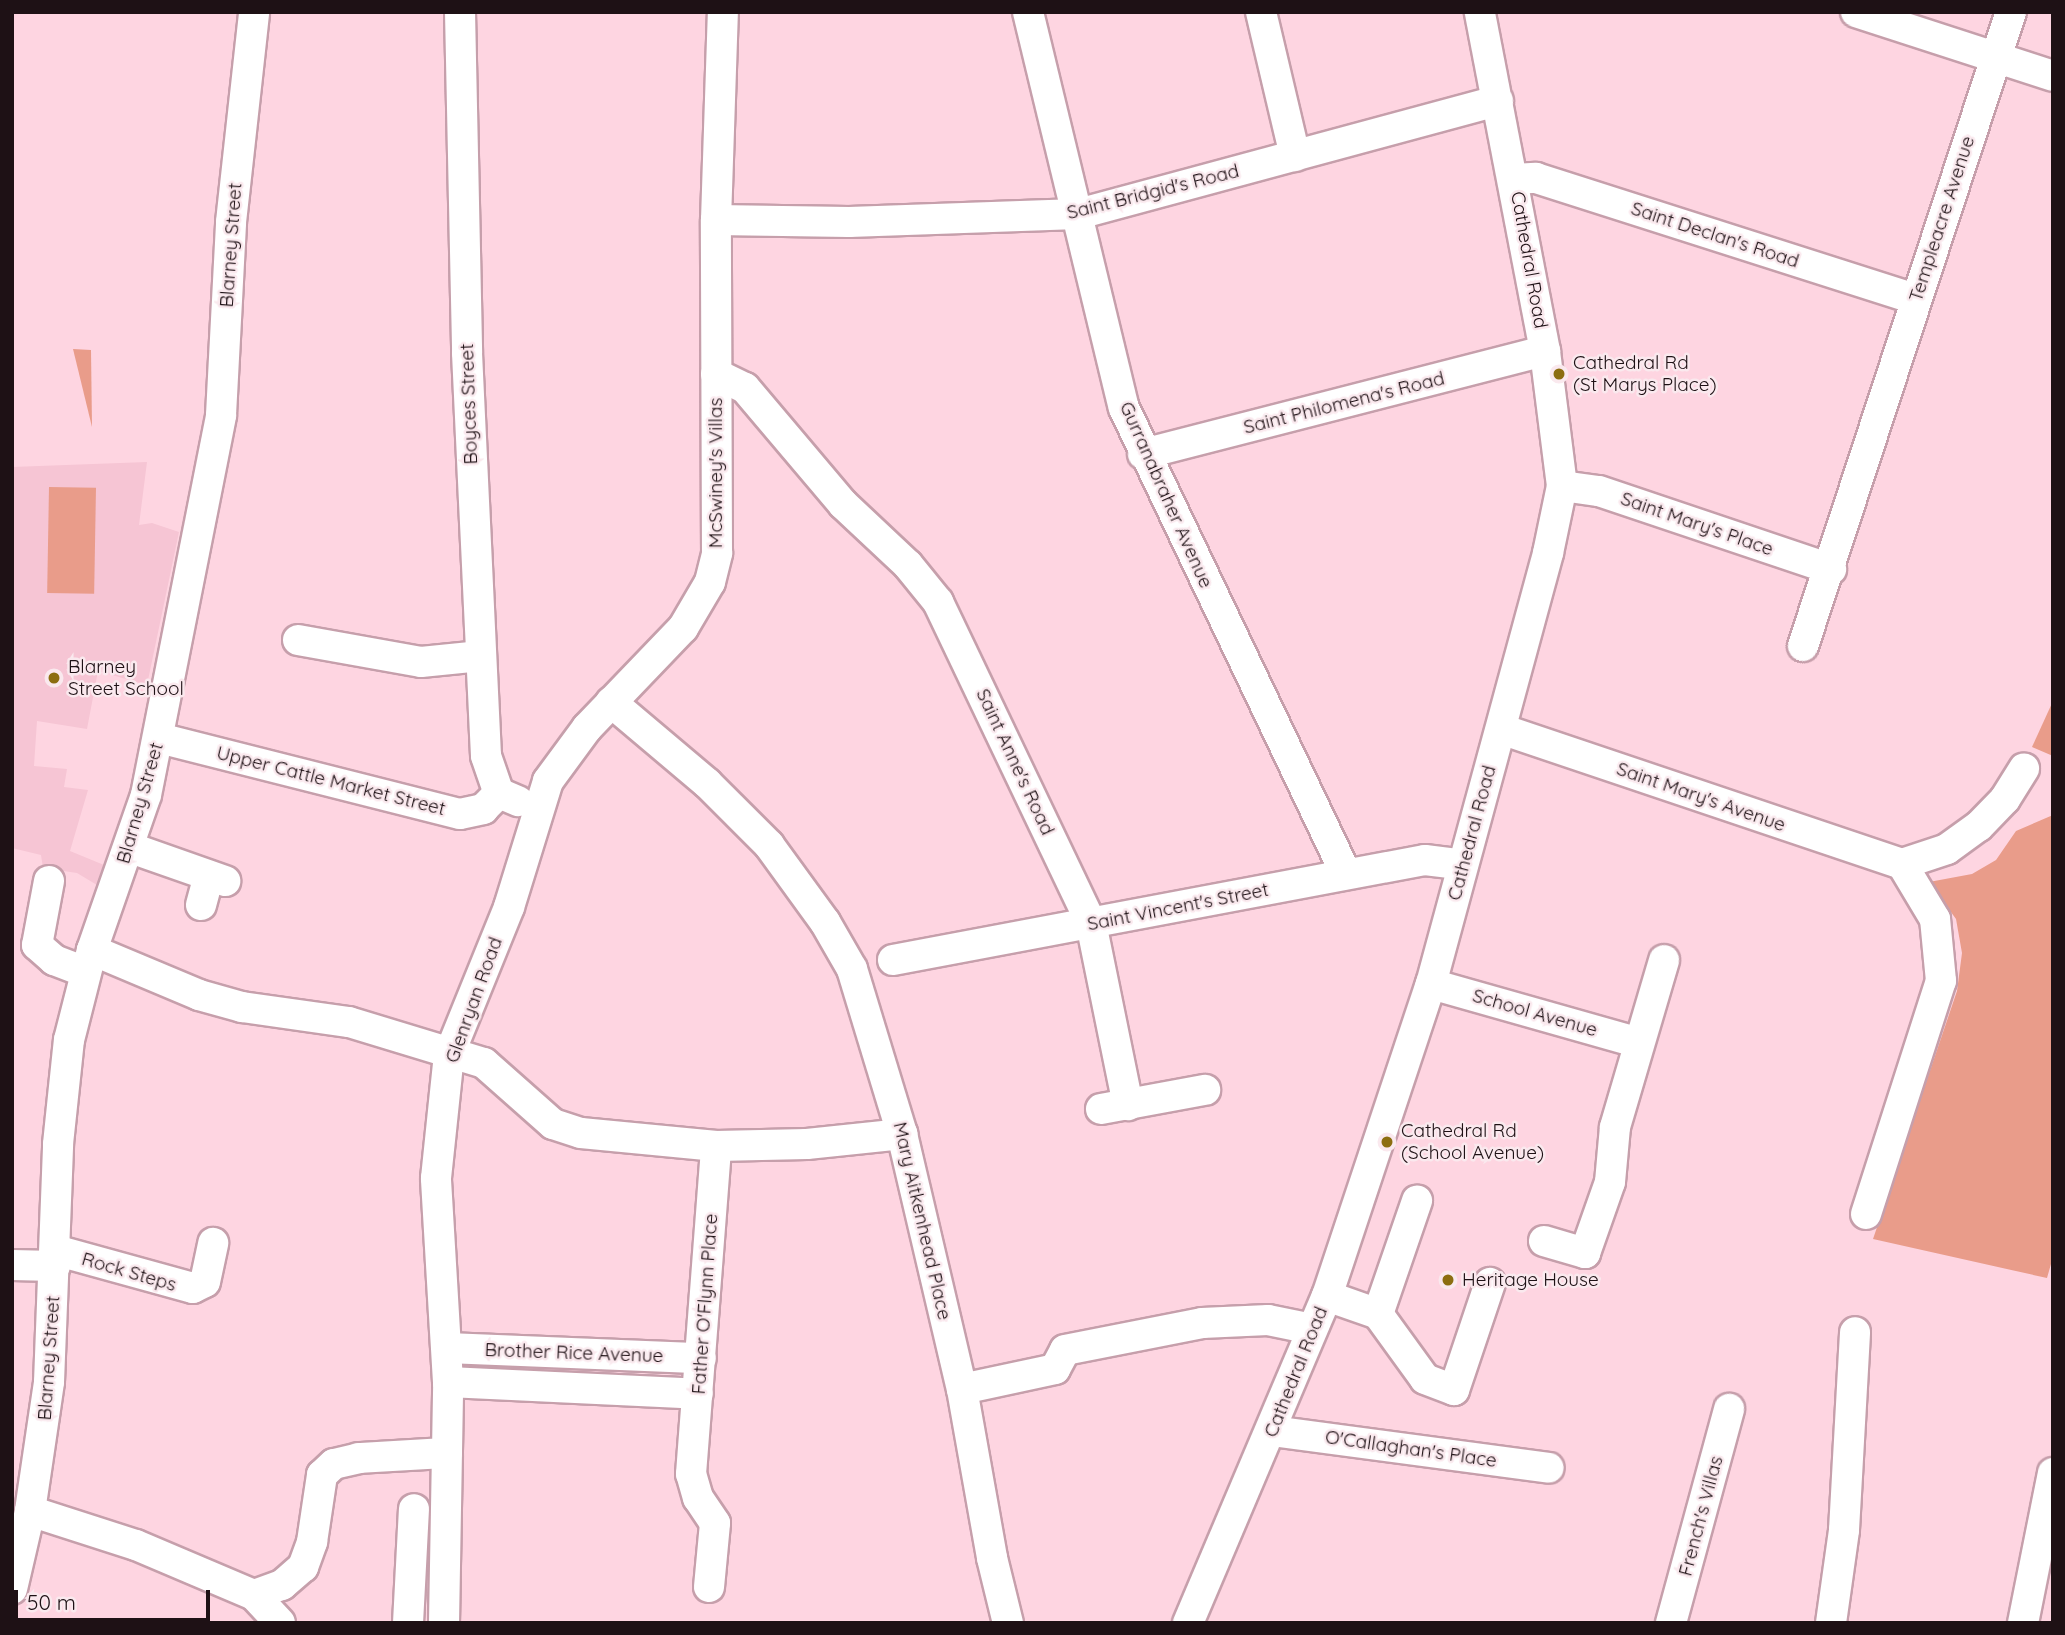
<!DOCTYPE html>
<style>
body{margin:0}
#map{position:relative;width:2065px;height:1635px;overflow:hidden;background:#fed5e1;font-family:Quicksand,sans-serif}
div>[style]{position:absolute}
.built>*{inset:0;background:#f6c5d4}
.green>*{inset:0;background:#e99c8a;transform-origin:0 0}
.roads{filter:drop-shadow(2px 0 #c69fab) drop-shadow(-2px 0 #c69fab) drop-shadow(0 2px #c69fab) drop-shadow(0 -2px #c69fab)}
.minor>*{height:30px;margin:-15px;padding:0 15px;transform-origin:15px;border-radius:15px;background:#fff}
.dots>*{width:19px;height:19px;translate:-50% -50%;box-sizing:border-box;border:4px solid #fae9ee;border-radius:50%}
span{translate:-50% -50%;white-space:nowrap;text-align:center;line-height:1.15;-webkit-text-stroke:5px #fae9ee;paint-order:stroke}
.street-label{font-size:19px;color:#1e1115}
.poi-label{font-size:19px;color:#1e1115}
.left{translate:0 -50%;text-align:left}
.frame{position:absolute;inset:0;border:14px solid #1e1115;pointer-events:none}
.scale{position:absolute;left:14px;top:1590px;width:196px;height:32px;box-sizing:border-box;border:4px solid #1e1115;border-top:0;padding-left:9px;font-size:21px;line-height:24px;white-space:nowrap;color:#1e1115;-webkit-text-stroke:5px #fae9ee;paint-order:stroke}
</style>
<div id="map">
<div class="built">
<i style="clip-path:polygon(147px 462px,139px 525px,152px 523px,179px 532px,147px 685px,98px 671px,87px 729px,37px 721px,34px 766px,67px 769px,64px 787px,88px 790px,70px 851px,104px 865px,97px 885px,77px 873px,43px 868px,41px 855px,12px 848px,12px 467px)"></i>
</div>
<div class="green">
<i style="clip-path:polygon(73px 349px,91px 350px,92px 427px)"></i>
<i style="left:49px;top:487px;width:47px;height:106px;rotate:1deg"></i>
<i style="clip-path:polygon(2053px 701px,2053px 756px,2032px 747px)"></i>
<i style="clip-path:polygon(2053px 815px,2053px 1257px,2047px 1278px,1873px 1239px,1957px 991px,1962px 953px,1956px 919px,1929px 882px,1972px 874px,1996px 860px,2016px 831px)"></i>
</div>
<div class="roads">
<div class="minor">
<i style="left:460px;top:12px;width:341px;rotate:88.8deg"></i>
<i style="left:467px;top:353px;width:403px;rotate:87.3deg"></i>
<i style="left:486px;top:756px;width:39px;rotate:71deg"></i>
<i style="left:1028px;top:12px;width:407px;rotate:76.4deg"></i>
<i style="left:1124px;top:408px;width:516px;rotate:64.53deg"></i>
<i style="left:1261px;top:12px;width:148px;rotate:76.7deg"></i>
<i style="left:1856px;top:12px;width:207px;rotate:18deg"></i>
<i style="left:1514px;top:179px;width:22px;rotate:-3deg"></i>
<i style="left:1536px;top:178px;width:398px;rotate:17.7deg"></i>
<i style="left:716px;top:220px;width:133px;rotate:0.9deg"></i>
<i style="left:849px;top:222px;width:229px;rotate:-2deg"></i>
<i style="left:1078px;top:214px;width:435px;rotate:-15.1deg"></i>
<i style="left:716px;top:374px;width:32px;rotate:26deg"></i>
<i style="left:745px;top:388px;width:152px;rotate:49.8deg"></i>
<i style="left:843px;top:504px;width:89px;rotate:43.2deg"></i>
<i style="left:908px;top:565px;width:48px;rotate:51deg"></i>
<i style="left:938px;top:602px;width:356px;rotate:64.5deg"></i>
<i style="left:1091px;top:923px;width:186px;rotate:78.5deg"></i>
<i style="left:1143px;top:454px;width:415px;rotate:-14.4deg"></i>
<i style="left:1562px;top:486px;width:37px;rotate:8deg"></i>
<i style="left:1599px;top:491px;width:245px;rotate:18.6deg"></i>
<i style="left:298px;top:640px;width:125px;rotate:10.1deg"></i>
<i style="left:421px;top:662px;width:60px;rotate:-5.7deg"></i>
<i style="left:1803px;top:646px;width:667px;rotate:-71.84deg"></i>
<i style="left:611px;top:702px;width:126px;rotate:40.2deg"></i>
<i style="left:707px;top:783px;width:88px;rotate:45deg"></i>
<i style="left:769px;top:845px;width:95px;rotate:54deg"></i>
<i style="left:825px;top:922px;width:54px;rotate:60.1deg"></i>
<i style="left:852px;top:969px;width:172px;rotate:73.1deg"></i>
<i style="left:902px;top:1134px;width:262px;rotate:76.8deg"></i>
<i style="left:962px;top:1389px;width:172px;rotate:79.9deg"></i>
<i style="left:992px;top:1558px;width:67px;rotate:76.2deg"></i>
<i style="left:1501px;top:729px;width:423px;rotate:18.6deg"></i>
<i style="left:1902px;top:864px;width:47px;rotate:-18.4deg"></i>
<i style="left:1947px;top:849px;width:39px;rotate:-36deg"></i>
<i style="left:1979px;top:826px;width:37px;rotate:-46deg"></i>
<i style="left:2005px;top:799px;width:36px;rotate:-58deg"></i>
<i style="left:159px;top:738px;width:310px;rotate:14.2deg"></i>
<i style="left:460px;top:814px;width:24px;rotate:-12deg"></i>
<i style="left:483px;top:809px;width:23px;rotate:-45deg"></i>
<i style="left:499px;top:793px;width:21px;rotate:23deg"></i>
<i style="left:131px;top:848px;width:100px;rotate:19.3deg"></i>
<i style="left:49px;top:881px;width:65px;rotate:100.6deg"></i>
<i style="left:37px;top:945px;width:23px;rotate:41deg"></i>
<i style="left:54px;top:960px;width:33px;rotate:21deg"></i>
<i style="left:201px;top:905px;width:30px;rotate:-75deg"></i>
<i style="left:92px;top:950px;width:116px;rotate:22.8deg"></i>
<i style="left:199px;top:995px;width:45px;rotate:15.6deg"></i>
<i style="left:242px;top:1007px;width:108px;rotate:8deg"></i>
<i style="left:349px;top:1022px;width:141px;rotate:16.9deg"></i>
<i style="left:484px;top:1063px;width:92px;rotate:41.5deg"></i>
<i style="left:553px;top:1124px;width:29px;rotate:18deg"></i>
<i style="left:581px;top:1133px;width:136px;rotate:5.5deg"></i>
<i style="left:716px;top:1146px;width:91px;rotate:-1.3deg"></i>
<i style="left:807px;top:1144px;width:96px;rotate:-6deg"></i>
<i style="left:893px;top:960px;width:541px;rotate:-10.65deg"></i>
<i style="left:1425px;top:860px;width:38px;rotate:7deg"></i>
<i style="left:1431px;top:984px;width:216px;rotate:15.8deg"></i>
<i style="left:1101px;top:1109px;width:106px;rotate:-10.4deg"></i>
<i style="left:1866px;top:1214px;width:245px;rotate:-72.2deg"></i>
<i style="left:1941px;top:981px;width:62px;rotate:-95.5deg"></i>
<i style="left:1935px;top:919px;width:64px;rotate:-121deg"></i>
<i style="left:1544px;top:1241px;width:43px;rotate:16.3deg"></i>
<i style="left:1585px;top:1253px;width:75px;rotate:-70.6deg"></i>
<i style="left:1610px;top:1182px;width:55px;rotate:-84.8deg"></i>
<i style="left:1615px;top:1127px;width:174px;rotate:-73.6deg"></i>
<i style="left:55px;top:1250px;width:143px;rotate:15.4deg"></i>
<i style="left:193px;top:1288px;width:13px;rotate:-27deg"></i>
<i style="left:205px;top:1282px;width:40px;rotate:-78deg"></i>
<i style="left:12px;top:1265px;width:43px;rotate:1.3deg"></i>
<i style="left:1327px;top:1296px;width:54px;rotate:19.4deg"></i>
<i style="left:1378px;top:1314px;width:120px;rotate:-71deg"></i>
<i style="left:1378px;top:1314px;width:80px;rotate:54.1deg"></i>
<i style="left:1425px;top:1379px;width:31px;rotate:21deg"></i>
<i style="left:1454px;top:1390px;width:113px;rotate:-71.4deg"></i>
<i style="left:447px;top:1348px;width:254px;rotate:2.3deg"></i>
<i style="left:448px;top:1382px;width:250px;rotate:2.7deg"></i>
<i style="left:962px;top:1389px;width:95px;rotate:-12.1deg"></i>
<i style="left:1055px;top:1369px;width:21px;rotate:-62deg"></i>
<i style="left:1065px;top:1350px;width:140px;rotate:-11.1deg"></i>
<i style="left:1202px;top:1323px;width:66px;rotate:-2.6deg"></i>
<i style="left:1268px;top:1320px;width:45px;rotate:11.6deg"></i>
<i style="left:1273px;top:1431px;width:278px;rotate:7.6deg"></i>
<i style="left:30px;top:1511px;width:111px;rotate:17.8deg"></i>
<i style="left:136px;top:1545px;width:128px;rotate:23deg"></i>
<i style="left:254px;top:1595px;width:38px;rotate:47deg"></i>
<i style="left:709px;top:1587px;width:64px;rotate:-84.6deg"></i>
<i style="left:715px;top:1523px;width:30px;rotate:-124deg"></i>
<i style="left:698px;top:1498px;width:25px;rotate:-106deg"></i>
<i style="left:691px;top:1474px;width:329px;rotate:-85.6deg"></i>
<i style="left:12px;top:1589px;width:80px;rotate:-77deg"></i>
<i style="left:30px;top:1511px;width:130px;rotate:-81.6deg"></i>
<i style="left:49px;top:1382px;width:238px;rotate:-87.8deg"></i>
<i style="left:58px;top:1144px;width:105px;rotate:-84deg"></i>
<i style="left:69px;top:1040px;width:93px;rotate:-75.7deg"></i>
<i style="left:92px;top:950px;width:164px;rotate:-70.8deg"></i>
<i style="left:146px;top:795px;width:387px;rotate:-78.8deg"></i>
<i style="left:221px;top:415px;width:193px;rotate:-87deg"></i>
<i style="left:231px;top:222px;width:211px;rotate:-83.7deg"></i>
<i style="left:254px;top:1595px;width:30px;rotate:-20deg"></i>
<i style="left:282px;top:1585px;width:28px;rotate:-41deg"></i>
<i style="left:303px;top:1567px;width:27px;rotate:-70deg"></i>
<i style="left:312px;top:1542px;width:68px;rotate:-81.5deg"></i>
<i style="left:322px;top:1475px;width:16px;rotate:-43deg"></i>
<i style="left:334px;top:1464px;width:26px;rotate:-13deg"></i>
<i style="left:359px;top:1458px;width:88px;rotate:-3.3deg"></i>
<i style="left:408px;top:1623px;width:114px;rotate:-87deg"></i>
<i style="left:444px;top:1623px;width:241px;rotate:-89deg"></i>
<i style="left:448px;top:1382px;width:204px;rotate:-93.4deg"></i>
<i style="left:436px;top:1178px;width:124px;rotate:-84deg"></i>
<i style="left:449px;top:1055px;width:160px;rotate:-67.9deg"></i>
<i style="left:509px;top:907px;width:132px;rotate:-72.8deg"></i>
<i style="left:548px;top:781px;width:66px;rotate:-53.7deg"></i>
<i style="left:587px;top:728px;width:139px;rotate:-46.2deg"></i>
<i style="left:683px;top:628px;width:53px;rotate:-59.6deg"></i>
<i style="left:710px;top:582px;width:30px;rotate:-76deg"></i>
<i style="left:717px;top:553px;width:333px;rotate:-90.2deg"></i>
<i style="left:716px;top:220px;width:208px;rotate:-88.1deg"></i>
<i style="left:1188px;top:1623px;width:355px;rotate:-67deg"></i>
<i style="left:1327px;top:1296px;width:329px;rotate:-71.6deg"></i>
<i style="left:1431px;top:984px;width:447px;rotate:-74.8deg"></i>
<i style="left:1548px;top:553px;width:68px;rotate:-78.2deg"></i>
<i style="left:1562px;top:486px;width:136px;rotate:-97.2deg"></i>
<i style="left:1545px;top:351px;width:345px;rotate:-100.9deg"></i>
<i style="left:1671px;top:1623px;width:222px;rotate:-74.8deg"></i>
<i style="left:1831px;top:1623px;width:94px;rotate:-82deg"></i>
<i style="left:1844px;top:1530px;width:198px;rotate:-86.8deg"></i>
<i style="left:2023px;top:1623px;width:153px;rotate:-78.7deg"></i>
</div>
</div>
<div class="dots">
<i style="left:1559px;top:374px;background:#8c6e10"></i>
<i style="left:54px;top:678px;background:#8c6e10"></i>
<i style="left:1387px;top:1142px;background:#8c6e10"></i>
<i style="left:1448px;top:1280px;background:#8c6e10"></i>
</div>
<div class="street-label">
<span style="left:1153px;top:192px;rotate:-14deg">Saint Bridgid's Road</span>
<span style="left:1942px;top:219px;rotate:-72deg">Templeacre Avenue</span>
<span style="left:1715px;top:235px;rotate:18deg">Saint Declan's Road</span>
<span style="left:231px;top:245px;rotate:-86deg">Blarney Street</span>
<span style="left:1529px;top:260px;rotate:80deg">Cathedral Road</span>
<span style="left:1344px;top:403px;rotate:-14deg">Saint Philomena's Road</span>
<span style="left:469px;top:404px;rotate:-92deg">Boyces Street</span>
<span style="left:716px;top:473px;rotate:-90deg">McSwiney's Villas</span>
<span style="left:1166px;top:495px;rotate:66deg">Gurranabraher Avenue</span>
<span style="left:1697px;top:524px;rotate:19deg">Saint Mary's Place</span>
<span style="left:1015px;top:762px;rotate:65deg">Saint Anne's Road</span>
<span style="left:331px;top:781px;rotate:14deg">Upper Cattle Market Street</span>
<span style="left:1701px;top:797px;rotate:19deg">Saint Mary's Avenue</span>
<span style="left:140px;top:803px;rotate:-74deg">Blarney Street</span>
<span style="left:1472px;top:833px;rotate:-75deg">Cathedral Road</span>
<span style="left:1178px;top:907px;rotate:-11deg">Saint Vincent's Street</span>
<span style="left:474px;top:1000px;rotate:-70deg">Glenryan Road</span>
<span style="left:1535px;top:1013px;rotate:16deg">School Avenue</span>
<span style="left:922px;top:1221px;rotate:77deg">Mary Aitkenhead Place</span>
<span style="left:129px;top:1272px;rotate:16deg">Rock Steps</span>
<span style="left:705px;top:1304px;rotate:-86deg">Father O'Flynn Place</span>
<span style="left:574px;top:1353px;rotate:2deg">Brother Rice Avenue</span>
<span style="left:49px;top:1358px;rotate:-86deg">Blarney Street</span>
<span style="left:1296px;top:1372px;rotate:-68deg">Cathedral Road</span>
<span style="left:1411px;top:1449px;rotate:8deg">O'Callaghan's Place</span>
<span style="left:1701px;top:1516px;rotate:-75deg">French's Villas</span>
</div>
<div class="poi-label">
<span class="left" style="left:1573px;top:374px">Cathedral Rd<br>(St Marys Place)</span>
<span class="left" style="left:68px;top:678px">Blarney<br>Street School</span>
<span class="left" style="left:1401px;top:1142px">Cathedral Rd<br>(School Avenue)</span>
<span class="left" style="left:1462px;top:1280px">Heritage House</span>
</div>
<div class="frame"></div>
<div class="scale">50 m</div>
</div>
